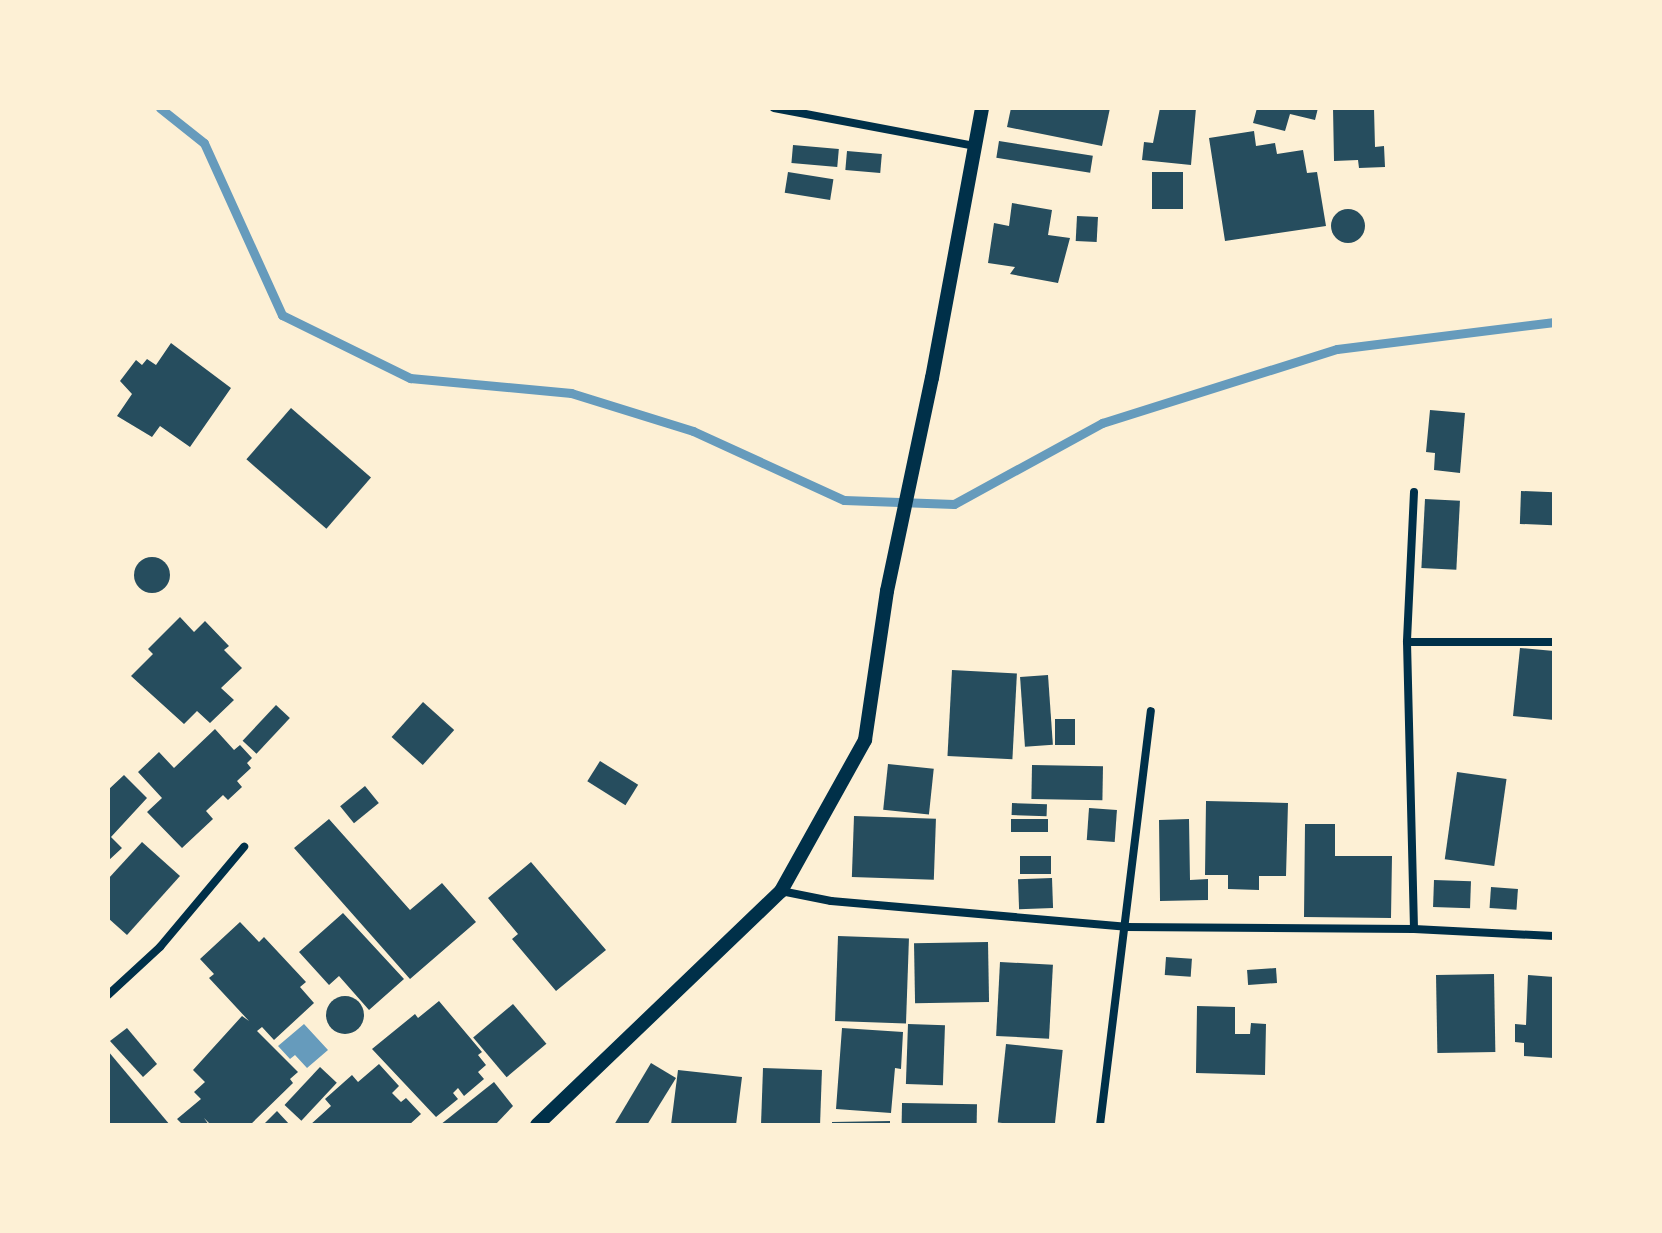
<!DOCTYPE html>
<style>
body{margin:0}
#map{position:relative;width:1662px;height:1233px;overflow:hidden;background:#fdf0d5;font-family:Barlow,sans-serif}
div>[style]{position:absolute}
.water>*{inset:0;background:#669bbc}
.stream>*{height:9px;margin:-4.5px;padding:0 4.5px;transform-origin:4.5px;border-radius:4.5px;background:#669bbc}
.building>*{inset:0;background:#264d5e;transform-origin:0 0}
.round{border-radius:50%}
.minor>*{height:8px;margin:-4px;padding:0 4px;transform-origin:4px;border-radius:4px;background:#003049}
.tertiary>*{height:14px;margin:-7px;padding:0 7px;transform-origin:7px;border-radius:7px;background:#003049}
span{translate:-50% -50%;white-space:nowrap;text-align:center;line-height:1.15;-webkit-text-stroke:7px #fdf0d5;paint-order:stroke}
.frame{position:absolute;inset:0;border:110px solid #fdf0d5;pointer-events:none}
</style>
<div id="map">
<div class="water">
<i style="clip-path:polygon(304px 1024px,328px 1050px,307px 1068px,295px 1055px,290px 1059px,278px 1046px)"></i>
</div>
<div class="stream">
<i style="left:160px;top:108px;width:56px;rotate:38.5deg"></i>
<i style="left:204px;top:143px;width:189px;rotate:65.6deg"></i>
<i style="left:282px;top:315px;width:143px;rotate:26.2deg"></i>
<i style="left:410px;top:378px;width:162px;rotate:5.3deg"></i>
<i style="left:571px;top:393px;width:128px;rotate:17.3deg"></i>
<i style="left:693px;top:431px;width:166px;rotate:24.6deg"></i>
<i style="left:844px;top:500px;width:110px;rotate:2.1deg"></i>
<i style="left:954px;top:504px;width:169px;rotate:-28.7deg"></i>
<i style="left:1102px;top:423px;width:246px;rotate:-17.5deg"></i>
<i style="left:1337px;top:349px;width:219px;rotate:-7.1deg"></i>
</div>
<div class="building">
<i style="clip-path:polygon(1011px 108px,1110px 108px,1102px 146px,1007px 127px)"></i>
<i style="clip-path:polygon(1160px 108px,1196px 108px,1191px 165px,1142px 160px,1144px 142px,1153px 143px)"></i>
<i style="clip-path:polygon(1257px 108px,1318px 108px,1315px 120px,1290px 114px,1285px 131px,1253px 123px)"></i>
<i style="clip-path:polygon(1333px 108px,1374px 108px,1375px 147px,1384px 146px,1385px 167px,1359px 168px,1358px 160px,1334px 161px)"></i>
<i style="clip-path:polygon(1254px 131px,1256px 146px,1275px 143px,1277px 154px,1303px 150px,1307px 173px,1317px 172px,1326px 226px,1225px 241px,1209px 138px)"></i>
<i style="left:999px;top:141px;width:95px;height:17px;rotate:9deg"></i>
<i style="left:793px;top:145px;width:46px;height:18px;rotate:5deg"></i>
<i style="left:847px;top:151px;width:35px;height:19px;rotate:5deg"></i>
<i style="left:788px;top:172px;width:46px;height:21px;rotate:9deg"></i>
<i style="left:1152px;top:172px;width:31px;height:37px"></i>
<i style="clip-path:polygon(1012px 203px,1052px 210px,1048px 235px,1070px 238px,1058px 283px,1010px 274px,1015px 267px,988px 263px,994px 223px,1009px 226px)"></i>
<i class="round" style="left:1331px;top:209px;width:34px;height:34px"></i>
<i style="left:1077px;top:216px;width:21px;height:25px;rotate:3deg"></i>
<i style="clip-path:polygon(171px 343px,231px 388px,190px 447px,160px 426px,152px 437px,117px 416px,132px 394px,120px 381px,136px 360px,142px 365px,147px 359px,156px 365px)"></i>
<i style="left:291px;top:408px;width:106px;height:68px;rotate:41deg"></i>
<i style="clip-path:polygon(1430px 410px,1465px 413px,1460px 473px,1434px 470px,1435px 453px,1426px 452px)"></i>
<i style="left:1521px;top:491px;width:33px;height:33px;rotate:2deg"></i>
<i style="left:1425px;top:499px;width:35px;height:69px;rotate:3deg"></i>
<i class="round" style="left:134px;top:557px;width:36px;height:36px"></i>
<i style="clip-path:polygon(180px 617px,194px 632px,205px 621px,229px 646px,224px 650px,242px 668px,221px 688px,234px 700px,210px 723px,197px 711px,184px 724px,131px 676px,153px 654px,148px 649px)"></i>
<i style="clip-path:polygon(1520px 648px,1554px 651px,1554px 720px,1513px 716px)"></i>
<i style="left:952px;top:670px;width:65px;height:86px;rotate:3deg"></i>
<i style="left:1048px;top:675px;width:70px;height:28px;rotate:86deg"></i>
<i style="left:423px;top:702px;width:42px;height:47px;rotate:42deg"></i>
<i style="left:276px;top:705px;width:19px;height:49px;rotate:43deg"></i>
<i style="left:1055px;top:719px;width:20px;height:26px"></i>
<i style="clip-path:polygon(215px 729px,234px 750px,240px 745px,252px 758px,247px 763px,251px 768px,237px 781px,242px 787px,228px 800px,223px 795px,206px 811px,213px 819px,182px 848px,147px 812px,162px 798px,138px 772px,159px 752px,174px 768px)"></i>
<i style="left:600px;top:761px;width:45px;height:24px;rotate:32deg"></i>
<i style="left:888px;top:764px;width:46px;height:46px;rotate:6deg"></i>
<i style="left:1032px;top:765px;width:71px;height:34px;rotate:1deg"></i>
<i style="left:1457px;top:772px;width:50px;height:88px;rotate:8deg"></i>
<i style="clip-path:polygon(124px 775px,147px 798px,111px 837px,122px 848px,108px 861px,108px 790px)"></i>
<i style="left:365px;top:786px;width:22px;height:32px;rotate:51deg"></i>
<i style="clip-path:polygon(1206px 801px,1288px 803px,1286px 876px,1259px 876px,1259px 890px,1228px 889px,1228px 875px,1205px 875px)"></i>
<i style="left:1012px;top:803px;width:35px;height:12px;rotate:2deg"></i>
<i style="left:1089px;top:808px;width:28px;height:32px;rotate:4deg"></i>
<i style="left:854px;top:816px;width:82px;height:61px;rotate:2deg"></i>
<i style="clip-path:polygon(329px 819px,410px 910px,442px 883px,476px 922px,410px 979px,294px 848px)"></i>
<i style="left:1011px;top:819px;width:37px;height:13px"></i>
<i style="clip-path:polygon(1189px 819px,1190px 880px,1208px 879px,1208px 900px,1160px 901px,1159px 820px)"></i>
<i style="clip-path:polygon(1305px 824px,1335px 824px,1335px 856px,1392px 856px,1391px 918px,1304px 917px)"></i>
<i style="clip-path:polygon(142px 842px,180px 876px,127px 935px,108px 918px,108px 879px)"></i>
<i style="left:1020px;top:856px;width:31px;height:18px"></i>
<i style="clip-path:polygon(531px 862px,606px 950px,556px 991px,512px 939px,518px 934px,488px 898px)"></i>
<i style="left:1052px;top:878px;width:30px;height:34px;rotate:88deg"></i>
<i style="left:1434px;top:880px;width:37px;height:27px;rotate:2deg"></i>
<i style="left:1491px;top:887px;width:27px;height:21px;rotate:4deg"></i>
<i style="clip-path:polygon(343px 913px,404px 979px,369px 1010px,339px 976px,329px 985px,299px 952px)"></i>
<i style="clip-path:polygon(240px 922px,259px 942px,264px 937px,306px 982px,300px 987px,314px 1003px,274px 1040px,262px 1027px,257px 1031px,298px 1072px,290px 1079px,293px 1083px,250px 1125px,211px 1125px,204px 1118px,209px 1125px,183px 1125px,177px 1119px,201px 1099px,194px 1092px,205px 1082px,193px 1070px,242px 1016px,249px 1021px,209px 978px,214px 974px,200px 959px)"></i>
<i style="left:838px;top:936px;width:71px;height:85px;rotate:2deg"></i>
<i style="left:988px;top:942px;width:60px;height:74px;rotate:89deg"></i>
<i style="left:1166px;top:957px;width:26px;height:18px;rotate:4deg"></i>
<i style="left:1000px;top:962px;width:53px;height:74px;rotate:3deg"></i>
<i style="left:1276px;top:968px;width:15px;height:29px;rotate:86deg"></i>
<i style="left:1494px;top:974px;width:78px;height:58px;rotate:89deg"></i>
<i style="clip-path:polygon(1528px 975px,1554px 977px,1554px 1058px,1524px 1056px,1524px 1043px,1515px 1042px,1515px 1024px,1526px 1025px)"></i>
<i class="round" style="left:326px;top:996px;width:38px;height:38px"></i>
<i style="clip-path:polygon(439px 1001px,482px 1052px,478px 1055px,486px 1065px,478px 1072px,484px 1079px,464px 1096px,458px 1088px,453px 1093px,458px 1099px,436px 1117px,372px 1049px,415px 1014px,418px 1018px)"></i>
<i style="left:513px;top:1004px;width:52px;height:52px;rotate:50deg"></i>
<i style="clip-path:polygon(1197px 1006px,1235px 1007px,1235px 1034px,1250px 1034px,1251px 1023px,1266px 1024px,1265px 1075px,1196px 1073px)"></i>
<i style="left:908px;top:1024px;width:37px;height:60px;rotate:2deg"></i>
<i style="clip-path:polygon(127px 1028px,157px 1064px,143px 1077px,110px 1041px)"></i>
<i style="clip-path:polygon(842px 1028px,903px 1032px,901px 1069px,895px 1068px,891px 1113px,836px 1109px)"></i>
<i style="left:1006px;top:1044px;width:57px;height:79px;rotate:6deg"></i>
<i style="clip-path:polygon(108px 1051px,170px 1125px,108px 1125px)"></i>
<i style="clip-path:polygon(651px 1063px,676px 1078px,647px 1125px,614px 1125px)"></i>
<i style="clip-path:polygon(379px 1064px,399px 1086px,392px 1093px,401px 1102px,406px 1098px,421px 1114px,409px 1125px,310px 1125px,331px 1106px,325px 1099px,352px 1075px,358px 1082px)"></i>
<i style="left:320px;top:1067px;width:23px;height:52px;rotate:43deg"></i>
<i style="left:763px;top:1068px;width:59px;height:57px;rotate:2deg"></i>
<i style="clip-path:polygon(678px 1070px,742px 1077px,736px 1125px,671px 1125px)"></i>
<i style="clip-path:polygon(494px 1082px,513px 1106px,495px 1125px,440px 1125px)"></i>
<i style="left:902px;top:1103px;width:75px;height:22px;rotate:1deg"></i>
<i style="clip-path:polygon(277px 1111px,290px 1125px,263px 1125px)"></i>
<i style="clip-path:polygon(890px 1121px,890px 1125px,832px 1125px,832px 1122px)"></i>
</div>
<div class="minor">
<i style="left:774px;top:108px;width:205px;rotate:10.7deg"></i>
<i style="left:1414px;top:492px;width:150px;rotate:92.7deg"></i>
<i style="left:1407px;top:642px;width:287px;rotate:88.6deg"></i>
<i style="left:1407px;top:642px;width:147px"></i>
<i style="left:781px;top:891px;width:51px;rotate:11.3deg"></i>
<i style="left:831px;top:901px;width:296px;rotate:5deg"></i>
<i style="left:1126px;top:927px;width:288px;rotate:0.4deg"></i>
<i style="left:1414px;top:929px;width:140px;rotate:2.9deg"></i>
<i style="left:108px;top:995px;width:71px;rotate:-42.7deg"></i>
<i style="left:160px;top:947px;width:131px;rotate:-50deg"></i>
<i style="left:1100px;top:1125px;width:417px;rotate:-83deg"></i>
</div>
<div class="tertiary">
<i style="left:537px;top:1125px;width:338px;rotate:-43.8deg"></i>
<i style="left:781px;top:891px;width:173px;rotate:-60.9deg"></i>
<i style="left:865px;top:740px;width:151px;rotate:-81.6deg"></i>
<i style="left:887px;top:591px;width:218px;rotate:-78.1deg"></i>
<i style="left:932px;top:378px;width:275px;rotate:-79.5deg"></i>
</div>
<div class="frame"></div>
</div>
